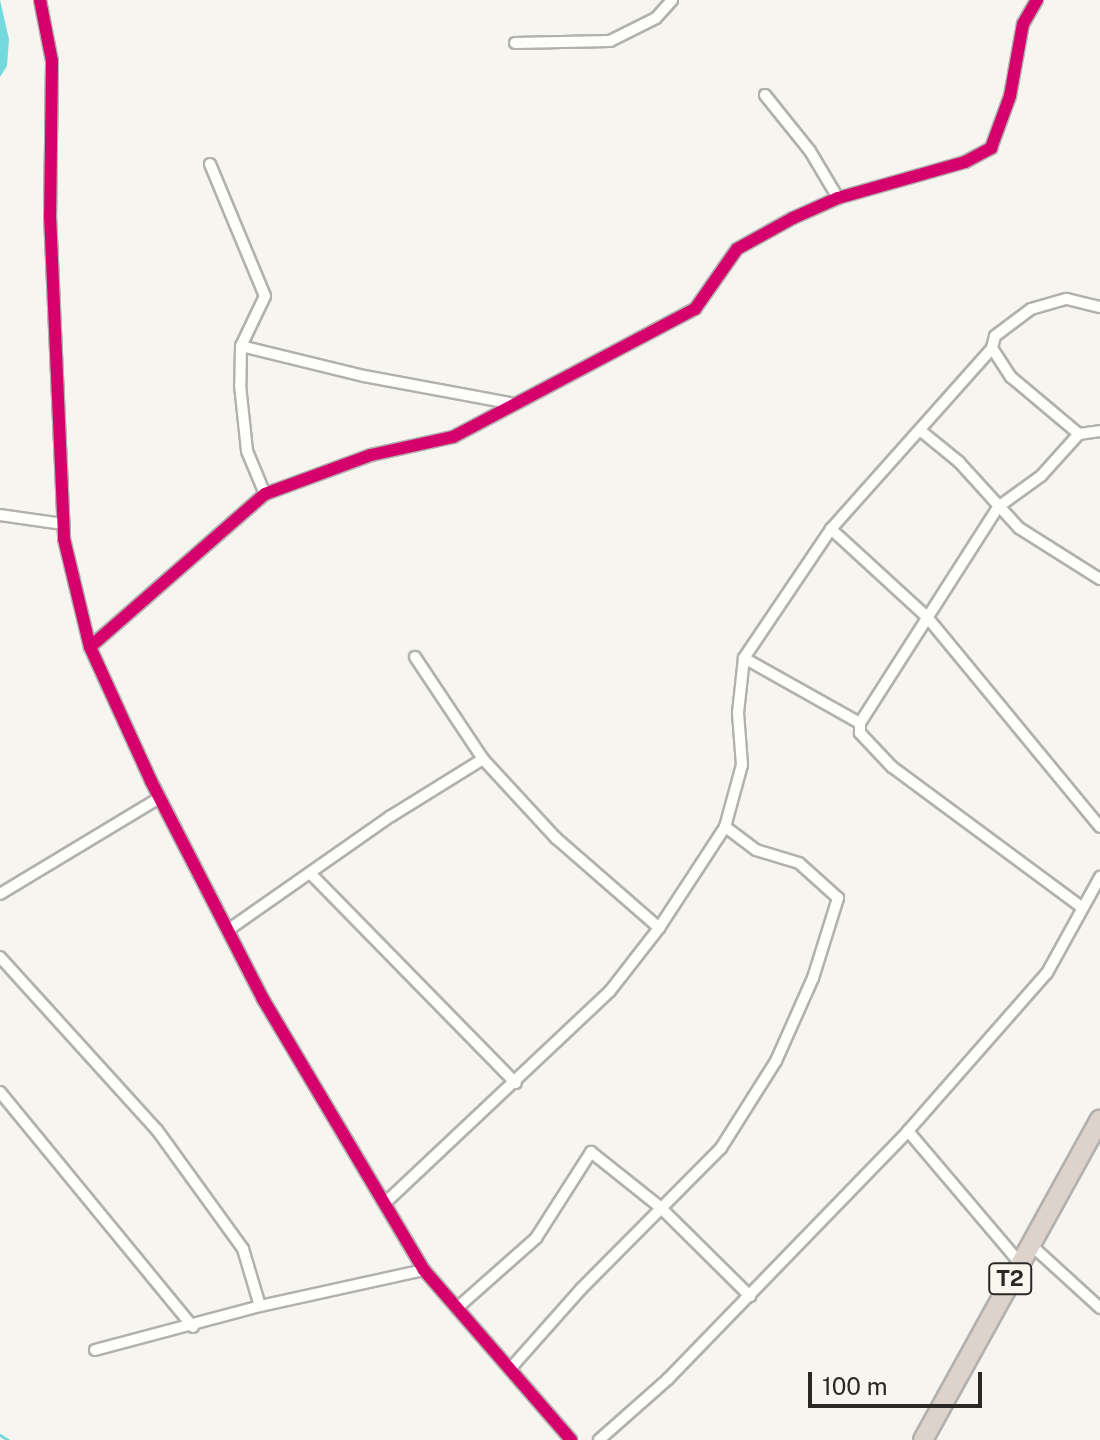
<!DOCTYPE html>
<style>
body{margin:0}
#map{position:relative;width:1100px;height:1440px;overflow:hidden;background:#f6f5f0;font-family:"Public Sans",sans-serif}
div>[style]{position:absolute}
.water>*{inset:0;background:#74dade}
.stream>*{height:3px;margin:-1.5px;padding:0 1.5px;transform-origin:1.5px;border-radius:1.5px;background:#74dade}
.roads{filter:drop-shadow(2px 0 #b2b1ad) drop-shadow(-2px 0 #b2b1ad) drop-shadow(0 2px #b2b1ad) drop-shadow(0 -2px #b2b1ad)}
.street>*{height:10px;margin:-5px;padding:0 5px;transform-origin:5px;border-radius:5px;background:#fefefd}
.highway>*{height:18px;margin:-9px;padding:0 9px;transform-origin:9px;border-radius:9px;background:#ded3cb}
.cycleway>*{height:12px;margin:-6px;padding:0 6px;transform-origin:6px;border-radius:6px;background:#d6006c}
span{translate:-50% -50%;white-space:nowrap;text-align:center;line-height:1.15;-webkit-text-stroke:6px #f9f6ed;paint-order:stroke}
.shield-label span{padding:2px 6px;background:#f9f6ed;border:2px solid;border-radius:6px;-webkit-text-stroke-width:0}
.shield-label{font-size:22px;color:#292825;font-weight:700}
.scale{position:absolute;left:808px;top:1372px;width:174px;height:36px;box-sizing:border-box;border:4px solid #292825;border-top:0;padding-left:10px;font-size:24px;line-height:28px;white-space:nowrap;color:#292825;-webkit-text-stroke:6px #f9f6ed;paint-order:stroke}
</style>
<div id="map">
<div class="water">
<i style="clip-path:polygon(0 0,9px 39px,7px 66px,0 77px)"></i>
</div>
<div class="stream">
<i style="left:0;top:1435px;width:9px;rotate:32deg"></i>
</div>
<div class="roads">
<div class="street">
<i style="left:40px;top:0;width:62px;rotate:78.9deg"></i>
<i style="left:52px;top:61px;width:154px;rotate:90.7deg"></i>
<i style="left:50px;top:215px;width:324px;rotate:87.5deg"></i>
<i style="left:64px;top:539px;width:111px;rotate:76.5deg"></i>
<i style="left:90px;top:647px;width:147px;rotate:65.5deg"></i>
<i style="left:151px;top:781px;width:245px;rotate:62.8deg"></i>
<i style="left:263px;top:999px;width:315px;rotate:59.3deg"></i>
<i style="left:424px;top:1270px;width:225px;rotate:49.1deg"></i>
<i style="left:515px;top:43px;width:95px;rotate:-1.2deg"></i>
<i style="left:610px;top:41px;width:51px;rotate:-26.6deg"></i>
<i style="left:656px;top:18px;width:24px;rotate:-48deg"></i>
<i style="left:765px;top:95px;width:72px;rotate:51.2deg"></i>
<i style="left:810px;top:151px;width:55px;rotate:59.2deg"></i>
<i style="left:210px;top:164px;width:143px;rotate:67.4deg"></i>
<i style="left:265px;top:296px;width:55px;rotate:115.6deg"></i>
<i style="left:241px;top:346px;width:39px;rotate:91deg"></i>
<i style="left:240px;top:385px;width:66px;rotate:83.9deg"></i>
<i style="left:247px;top:451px;width:47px;rotate:67.3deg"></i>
<i style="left:241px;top:346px;width:127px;rotate:13.7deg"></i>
<i style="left:364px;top:376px;width:148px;rotate:10.5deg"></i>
<i style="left:992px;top:348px;width:35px;rotate:57deg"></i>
<i style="left:1011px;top:377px;width:89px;rotate:40deg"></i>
<i style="left:921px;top:431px;width:49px;rotate:39.2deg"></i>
<i style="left:959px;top:462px;width:89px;rotate:47.7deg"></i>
<i style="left:1019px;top:528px;width:96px;rotate:32.2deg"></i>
<i style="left:0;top:515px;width:64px;rotate:8.1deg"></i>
<i style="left:831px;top:529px;width:130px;rotate:42.5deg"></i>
<i style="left:927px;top:617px;width:272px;rotate:50.5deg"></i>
<i style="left:90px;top:647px;width:232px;rotate:-41.2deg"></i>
<i style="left:265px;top:494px;width:113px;rotate:-20.2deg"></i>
<i style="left:371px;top:455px;width:84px;rotate:-12.4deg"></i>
<i style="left:453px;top:437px;width:274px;rotate:-27.9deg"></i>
<i style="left:695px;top:309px;width:73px;rotate:-55deg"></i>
<i style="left:737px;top:249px;width:64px;rotate:-29deg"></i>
<i style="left:793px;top:218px;width:49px;rotate:-24deg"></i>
<i style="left:838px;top:198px;width:132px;rotate:-15.8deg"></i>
<i style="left:965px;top:162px;width:30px;rotate:-28deg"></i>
<i style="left:991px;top:148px;width:55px;rotate:-69.9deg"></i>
<i style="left:1010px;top:96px;width:73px;rotate:-79.8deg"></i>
<i style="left:1023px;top:24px;width:28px;rotate:-60deg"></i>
<i style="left:415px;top:657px;width:123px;rotate:56.3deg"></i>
<i style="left:483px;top:759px;width:108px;rotate:47.3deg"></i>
<i style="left:556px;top:838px;width:137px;rotate:41.1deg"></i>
<i style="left:744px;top:658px;width:133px;rotate:29.3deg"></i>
<i style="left:310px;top:873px;width:294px;rotate:45.6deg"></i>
<i style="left:0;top:894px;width:186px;rotate:-31.1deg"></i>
<i style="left:1080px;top:906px;width:234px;rotate:-143.5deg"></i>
<i style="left:892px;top:767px;width:47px;rotate:-133.3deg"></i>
<i style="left:860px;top:733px;width:10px;rotate:-90deg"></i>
<i style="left:860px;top:723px;width:256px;rotate:-57.4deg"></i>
<i style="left:998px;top:507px;width:53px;rotate:-35.8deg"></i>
<i style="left:1041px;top:476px;width:57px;rotate:-47.9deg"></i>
<i style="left:1079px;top:434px;width:21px;rotate:-8deg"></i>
<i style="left:228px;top:930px;width:199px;rotate:-35deg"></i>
<i style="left:391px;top:816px;width:108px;rotate:-31.8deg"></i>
<i style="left:0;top:957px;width:234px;rotate:47.8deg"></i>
<i style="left:157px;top:1130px;width:147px;rotate:54.1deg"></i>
<i style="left:243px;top:1249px;width:59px;rotate:73.4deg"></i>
<i style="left:0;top:1092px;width:304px;rotate:50.6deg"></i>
<i style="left:908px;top:1131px;width:172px;rotate:49.7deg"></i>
<i style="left:385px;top:1203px;width:309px;rotate:-43.3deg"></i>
<i style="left:610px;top:991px;width:80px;rotate:-52.1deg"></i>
<i style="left:659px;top:928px;width:121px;rotate:-56.8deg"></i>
<i style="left:725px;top:827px;width:64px;rotate:-74.7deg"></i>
<i style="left:742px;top:765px;width:52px;rotate:-94.4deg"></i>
<i style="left:738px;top:713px;width:55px;rotate:-83.8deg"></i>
<i style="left:744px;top:658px;width:156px;rotate:-56deg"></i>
<i style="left:831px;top:529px;width:242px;rotate:-48.3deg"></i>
<i style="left:992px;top:348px;width:12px;rotate:-76deg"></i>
<i style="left:995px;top:336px;width:45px;rotate:-36.9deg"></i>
<i style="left:1031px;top:309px;width:37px;rotate:-16deg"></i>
<i style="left:1067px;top:299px;width:34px;rotate:14deg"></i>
<i style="left:1030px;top:1244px;width:95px;rotate:42.4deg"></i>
<i style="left:457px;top:1308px;width:106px;rotate:-41.5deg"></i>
<i style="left:536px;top:1238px;width:102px;rotate:-57.4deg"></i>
<i style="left:591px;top:1152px;width:88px;rotate:38.6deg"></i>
<i style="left:660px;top:1207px;width:127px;rotate:44.7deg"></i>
<i style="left:95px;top:1350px;width:171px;rotate:-14.9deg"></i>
<i style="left:260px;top:1306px;width:168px;rotate:-12.4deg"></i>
<i style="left:510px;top:1369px;width:107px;rotate:-48.4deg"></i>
<i style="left:581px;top:1289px;width:199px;rotate:-45.2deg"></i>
<i style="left:721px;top:1148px;width:103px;rotate:-57.7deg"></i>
<i style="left:776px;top:1061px;width:91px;rotate:-66deg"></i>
<i style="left:813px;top:978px;width:84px;rotate:-72.6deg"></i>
<i style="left:838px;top:898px;width:52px;rotate:-138.1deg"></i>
<i style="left:799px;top:863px;width:45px;rotate:-163.2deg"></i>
<i style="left:756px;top:850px;width:39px;rotate:-143deg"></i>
<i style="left:599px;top:1440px;width:92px;rotate:-41.5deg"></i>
<i style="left:668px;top:1379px;width:345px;rotate:-45.9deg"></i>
<i style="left:908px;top:1131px;width:210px;rotate:-48.7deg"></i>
<i style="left:1047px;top:973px;width:110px;rotate:-61.1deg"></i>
</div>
<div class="highway">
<i style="left:923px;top:1440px;width:366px;rotate:-61.1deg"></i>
</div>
</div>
<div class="cycleway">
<i style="left:40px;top:0;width:62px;rotate:78.9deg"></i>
<i style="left:52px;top:61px;width:154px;rotate:90.7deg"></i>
<i style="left:50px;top:215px;width:324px;rotate:87.5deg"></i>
<i style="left:64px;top:539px;width:111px;rotate:76.5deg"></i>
<i style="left:90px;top:647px;width:147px;rotate:65.5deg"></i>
<i style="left:151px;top:781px;width:245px;rotate:62.8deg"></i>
<i style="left:263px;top:999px;width:315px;rotate:59.3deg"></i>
<i style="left:424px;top:1270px;width:225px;rotate:49.1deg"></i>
<i style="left:90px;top:647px;width:232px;rotate:-41.2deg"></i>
<i style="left:265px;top:494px;width:113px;rotate:-20.2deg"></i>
<i style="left:371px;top:455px;width:84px;rotate:-12.4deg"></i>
<i style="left:453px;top:437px;width:274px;rotate:-27.9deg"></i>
<i style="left:695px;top:309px;width:73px;rotate:-55deg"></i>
<i style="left:737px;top:249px;width:64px;rotate:-29deg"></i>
<i style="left:793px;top:218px;width:49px;rotate:-24deg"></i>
<i style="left:838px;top:198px;width:132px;rotate:-15.8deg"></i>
<i style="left:965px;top:162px;width:30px;rotate:-28deg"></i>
<i style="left:991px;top:148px;width:55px;rotate:-69.9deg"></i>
<i style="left:1010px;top:96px;width:73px;rotate:-79.8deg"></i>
<i style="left:1023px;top:24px;width:28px;rotate:-60deg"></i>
</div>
<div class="shield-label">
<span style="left:1010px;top:1279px">T2</span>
</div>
<div class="scale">100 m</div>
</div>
